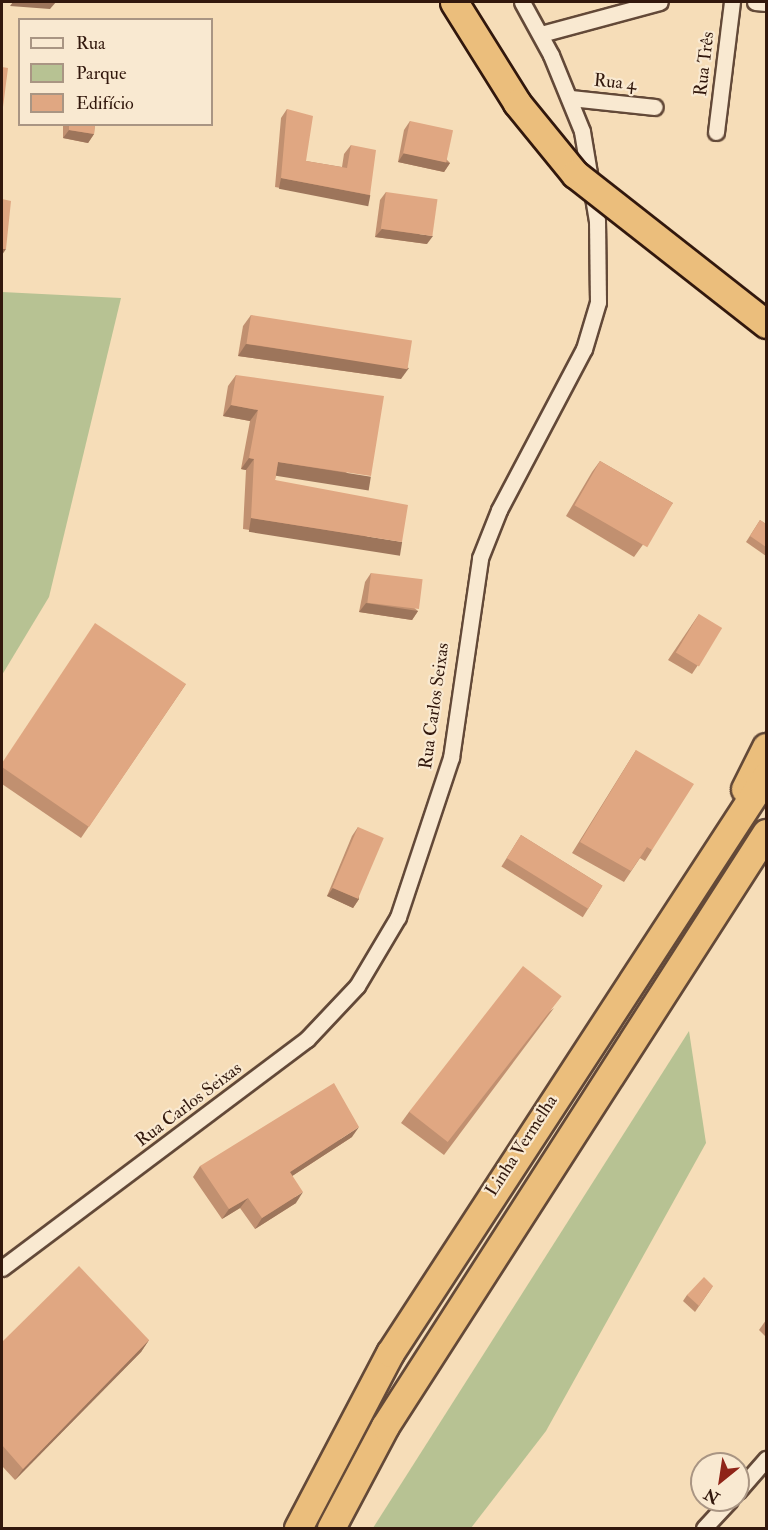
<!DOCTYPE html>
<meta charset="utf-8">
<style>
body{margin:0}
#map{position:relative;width:768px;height:1530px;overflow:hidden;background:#f6ddb8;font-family:"IM FELL Double Pica",serif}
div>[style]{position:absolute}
.green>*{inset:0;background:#b7c293}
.roads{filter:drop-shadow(2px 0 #634938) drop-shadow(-2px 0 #634938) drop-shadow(0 2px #634938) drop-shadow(0 -2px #634938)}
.street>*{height:15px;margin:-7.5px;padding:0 7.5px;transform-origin:7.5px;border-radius:7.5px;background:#f9e9d1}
.highway>*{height:27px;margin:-13.5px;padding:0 13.5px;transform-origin:13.5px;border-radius:13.5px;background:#ebbe7c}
.bridges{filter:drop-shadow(2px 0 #32180d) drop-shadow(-2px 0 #32180d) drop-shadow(0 2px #32180d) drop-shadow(0 -2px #32180d)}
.highway-bridge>*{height:27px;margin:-13.5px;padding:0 13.5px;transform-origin:13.5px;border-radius:13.5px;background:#ebbe7c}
.wall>*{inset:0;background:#c19070;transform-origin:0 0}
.shaded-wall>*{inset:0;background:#9d755b;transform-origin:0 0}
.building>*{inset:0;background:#e0a782;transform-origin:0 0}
span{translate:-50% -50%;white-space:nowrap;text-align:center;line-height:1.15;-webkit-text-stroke:4.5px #f9e9d1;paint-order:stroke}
.street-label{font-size:18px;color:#32180d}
.frame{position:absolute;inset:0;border:3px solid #32180d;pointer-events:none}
.legend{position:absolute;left:18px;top:18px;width:195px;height:108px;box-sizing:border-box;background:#f9e9d1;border:2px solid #a99583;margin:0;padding:8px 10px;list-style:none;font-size:18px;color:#32180d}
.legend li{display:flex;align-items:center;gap:12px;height:30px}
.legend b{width:30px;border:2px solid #a99583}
.north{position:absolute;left:690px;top:1452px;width:60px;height:60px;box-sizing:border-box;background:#f9e9d1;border:2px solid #a99583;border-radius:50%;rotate:210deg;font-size:16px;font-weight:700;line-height:24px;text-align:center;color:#32180d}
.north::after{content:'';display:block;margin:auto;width:21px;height:27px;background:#8f2418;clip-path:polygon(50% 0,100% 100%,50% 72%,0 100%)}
</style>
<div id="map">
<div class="green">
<i style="clip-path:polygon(2px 292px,121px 298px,49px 597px,2px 675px)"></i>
<i style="clip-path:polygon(689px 1031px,706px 1143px,546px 1431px,471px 1528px,373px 1528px)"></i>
</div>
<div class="roads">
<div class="street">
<i style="left:755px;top:2px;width:11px;rotate:5deg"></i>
<i style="left:541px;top:34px;width:123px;rotate:-15.1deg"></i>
<i style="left:571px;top:98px;width:84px;rotate:6.1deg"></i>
<i style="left:716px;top:132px;width:131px;rotate:-83deg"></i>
<i style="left:2px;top:1268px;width:381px;rotate:-36.9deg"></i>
<i style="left:307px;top:1039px;width:73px;rotate:-46.7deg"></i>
<i style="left:357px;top:986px;width:80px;rotate:-59.3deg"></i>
<i style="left:398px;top:917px;width:168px;rotate:-71.6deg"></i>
<i style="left:451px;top:758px;width:202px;rotate:-81.7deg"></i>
<i style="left:480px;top:558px;width:52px;rotate:-68.4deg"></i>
<i style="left:499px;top:510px;width:182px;rotate:-62.2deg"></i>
<i style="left:584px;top:349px;width:49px;rotate:-73.4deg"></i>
<i style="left:598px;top:302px;width:81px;rotate:-90.7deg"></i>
<i style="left:597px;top:221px;width:91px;rotate:-99.5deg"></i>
<i style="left:582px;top:131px;width:82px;rotate:-112.2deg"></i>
<i style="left:551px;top:55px;width:60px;rotate:-118.7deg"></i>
<i style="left:738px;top:1491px;width:43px;rotate:-48.8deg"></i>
<i style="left:704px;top:1528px;width:38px;rotate:-47deg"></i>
</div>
<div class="highway">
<i style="left:745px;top:789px;width:47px;rotate:-63.4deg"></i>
<i style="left:298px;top:1528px;width:198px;rotate:-62.3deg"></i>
<i style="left:390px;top:1353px;width:689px;rotate:-56.91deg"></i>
<i style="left:331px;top:1528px;width:115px;rotate:-62.1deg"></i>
<i style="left:385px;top:1426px;width:705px;rotate:-57.28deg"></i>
</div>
</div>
<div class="bridges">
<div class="highway-bridge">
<i style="left:454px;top:2px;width:119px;rotate:58deg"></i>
<i style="left:517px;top:103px;width:92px;rotate:50.8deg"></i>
<i style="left:575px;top:174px;width:243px;rotate:38.1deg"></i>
</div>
</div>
<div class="wall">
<i style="clip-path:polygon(287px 109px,306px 161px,342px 167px,344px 154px,351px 145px,370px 195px,364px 204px,275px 187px,281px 118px)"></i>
<i style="clip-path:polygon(410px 121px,450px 163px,444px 172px,398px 162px,404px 130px)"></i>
<i style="clip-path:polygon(63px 124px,95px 124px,94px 134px,88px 143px,63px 138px)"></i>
<i style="clip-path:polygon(386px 192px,427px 244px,375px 237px,380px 200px)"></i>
<i style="clip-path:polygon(251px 315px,401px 379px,238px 356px,243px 326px)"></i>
<i style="clip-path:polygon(236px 375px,363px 487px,276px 474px,275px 480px,394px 553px,243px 529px,246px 470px,241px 469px,250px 421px,223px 416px,228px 386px)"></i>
<i style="clip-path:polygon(600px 461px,673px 503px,634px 557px,566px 516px,592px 472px)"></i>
<i style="clip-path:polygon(760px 520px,766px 524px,766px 556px,746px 542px)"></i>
<i style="clip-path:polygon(371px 573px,418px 611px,412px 620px,359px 612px,365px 582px)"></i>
<i style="clip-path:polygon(699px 614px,698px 665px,692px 674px,668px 660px)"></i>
<i style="clip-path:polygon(186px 684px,81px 838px,2px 784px,2px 763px)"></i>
<i style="clip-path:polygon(636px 750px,652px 850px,645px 861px,640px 858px,624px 882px,572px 853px)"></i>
<i style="clip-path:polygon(358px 827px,359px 899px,353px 908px,327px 896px,352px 836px)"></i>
<i style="left:521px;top:835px;width:96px;height:37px;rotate:32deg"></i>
<i style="clip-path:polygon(554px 1008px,444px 1155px,401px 1123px,409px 1112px)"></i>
<i style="clip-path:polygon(352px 1137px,292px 1176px,296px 1203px,255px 1229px,240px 1208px,222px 1219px,193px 1177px,200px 1166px)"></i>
<i style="clip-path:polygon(713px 1286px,695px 1312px,683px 1301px,687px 1295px)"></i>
<i style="clip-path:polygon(766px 1320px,766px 1337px,759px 1330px)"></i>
<i style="clip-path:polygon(149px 1340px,141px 1352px,15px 1480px,2px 1466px,2px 1342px)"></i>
</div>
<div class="shaded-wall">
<i style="clip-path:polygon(13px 2px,56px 2px,50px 9px,10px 6px)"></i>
<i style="clip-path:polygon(69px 130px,94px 134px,88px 143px,63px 138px)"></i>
<i style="clip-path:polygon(404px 153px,450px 163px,444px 172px,398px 162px)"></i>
<i style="left:281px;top:178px;width:91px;height:11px;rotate:11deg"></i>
<i style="clip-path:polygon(382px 229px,433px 236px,427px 244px,375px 237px)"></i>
<i style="clip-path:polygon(2px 249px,6px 249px,2px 255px)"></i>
<i style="clip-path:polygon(246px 344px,409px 368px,401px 379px,238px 356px)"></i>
<i style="clip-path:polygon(231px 405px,258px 410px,250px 421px,223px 416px)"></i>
<i style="clip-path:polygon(249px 458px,254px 459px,246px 470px,241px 469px)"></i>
<i style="left:278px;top:462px;width:94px;height:14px;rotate:9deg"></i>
<i style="left:251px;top:518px;width:153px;height:14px;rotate:9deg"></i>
<i style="clip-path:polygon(366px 603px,418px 611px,412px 620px,359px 612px)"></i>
<i style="clip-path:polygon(333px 888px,359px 899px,353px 908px,327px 896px)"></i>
<i style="clip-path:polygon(359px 1127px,352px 1137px,283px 1182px,290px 1172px)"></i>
<i style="clip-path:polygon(303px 1192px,296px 1203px,255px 1229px,262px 1218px)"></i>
<i style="clip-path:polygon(248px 1198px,240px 1208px,222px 1219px,229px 1209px)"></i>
<i style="clip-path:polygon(149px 1340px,141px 1352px,15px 1480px,23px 1469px)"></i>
</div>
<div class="building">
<i style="clip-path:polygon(2px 67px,8px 68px,2px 115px)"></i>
<i style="clip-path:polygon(287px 109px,313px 116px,306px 161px,347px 168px,351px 145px,376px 150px,370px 195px,281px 178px)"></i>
<i style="left:410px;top:121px;width:44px;height:33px;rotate:12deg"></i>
<i style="clip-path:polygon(69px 124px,95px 124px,94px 134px,69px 130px)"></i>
<i style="left:386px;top:192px;width:52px;height:37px;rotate:8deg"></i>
<i style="clip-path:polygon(2px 199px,11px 201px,6px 249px,2px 249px)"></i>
<i style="left:251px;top:315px;width:163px;height:29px;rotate:9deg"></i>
<i style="clip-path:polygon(236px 375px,384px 396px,371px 476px,278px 462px,275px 480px,408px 505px,402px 542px,251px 518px,254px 459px,249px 458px,258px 410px,231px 405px)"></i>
<i style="left:600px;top:461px;width:84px;height:51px;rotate:30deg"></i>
<i style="clip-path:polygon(760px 520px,766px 524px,766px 547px,750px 536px)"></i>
<i style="left:371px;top:573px;width:52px;height:30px;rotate:7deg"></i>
<i style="left:699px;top:614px;width:27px;height:45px;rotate:31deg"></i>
<i style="clip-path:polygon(95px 623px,186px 684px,89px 827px,2px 767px,2px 763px)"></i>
<i style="clip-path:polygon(636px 750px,694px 784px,652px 850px,647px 847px,631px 871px,580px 842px)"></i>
<i style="left:358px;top:827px;width:28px;height:66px;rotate:23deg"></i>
<i style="left:521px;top:835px;width:96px;height:27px;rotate:32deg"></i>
<i style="left:523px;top:966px;width:49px;height:185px;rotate:38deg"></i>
<i style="clip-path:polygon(334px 1083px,359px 1127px,290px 1172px,303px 1192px,262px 1218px,248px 1198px,229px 1209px,200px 1166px)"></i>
<i style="clip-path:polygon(79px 1266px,149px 1340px,23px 1469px,2px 1445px,2px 1342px)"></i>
<i style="clip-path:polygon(704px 1277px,713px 1286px,699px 1306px,687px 1295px)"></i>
</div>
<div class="street-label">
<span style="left:705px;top:64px;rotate:-83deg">Rua Três</span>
<span style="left:615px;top:83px;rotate:6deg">Rua 4</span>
<span style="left:435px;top:706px;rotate:-82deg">Rua Carlos Seixas</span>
<span style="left:189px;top:1105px;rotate:-37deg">Rua Carlos Seixas</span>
<span style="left:522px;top:1146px;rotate:-57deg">Linha Vermelha</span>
</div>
<div class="frame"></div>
<ul class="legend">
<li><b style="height:8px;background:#f9e9d1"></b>Rua</li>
<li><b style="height:16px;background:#b7c293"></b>Parque</li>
<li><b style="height:16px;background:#e0a782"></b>Edifício</li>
</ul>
<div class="north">N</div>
</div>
